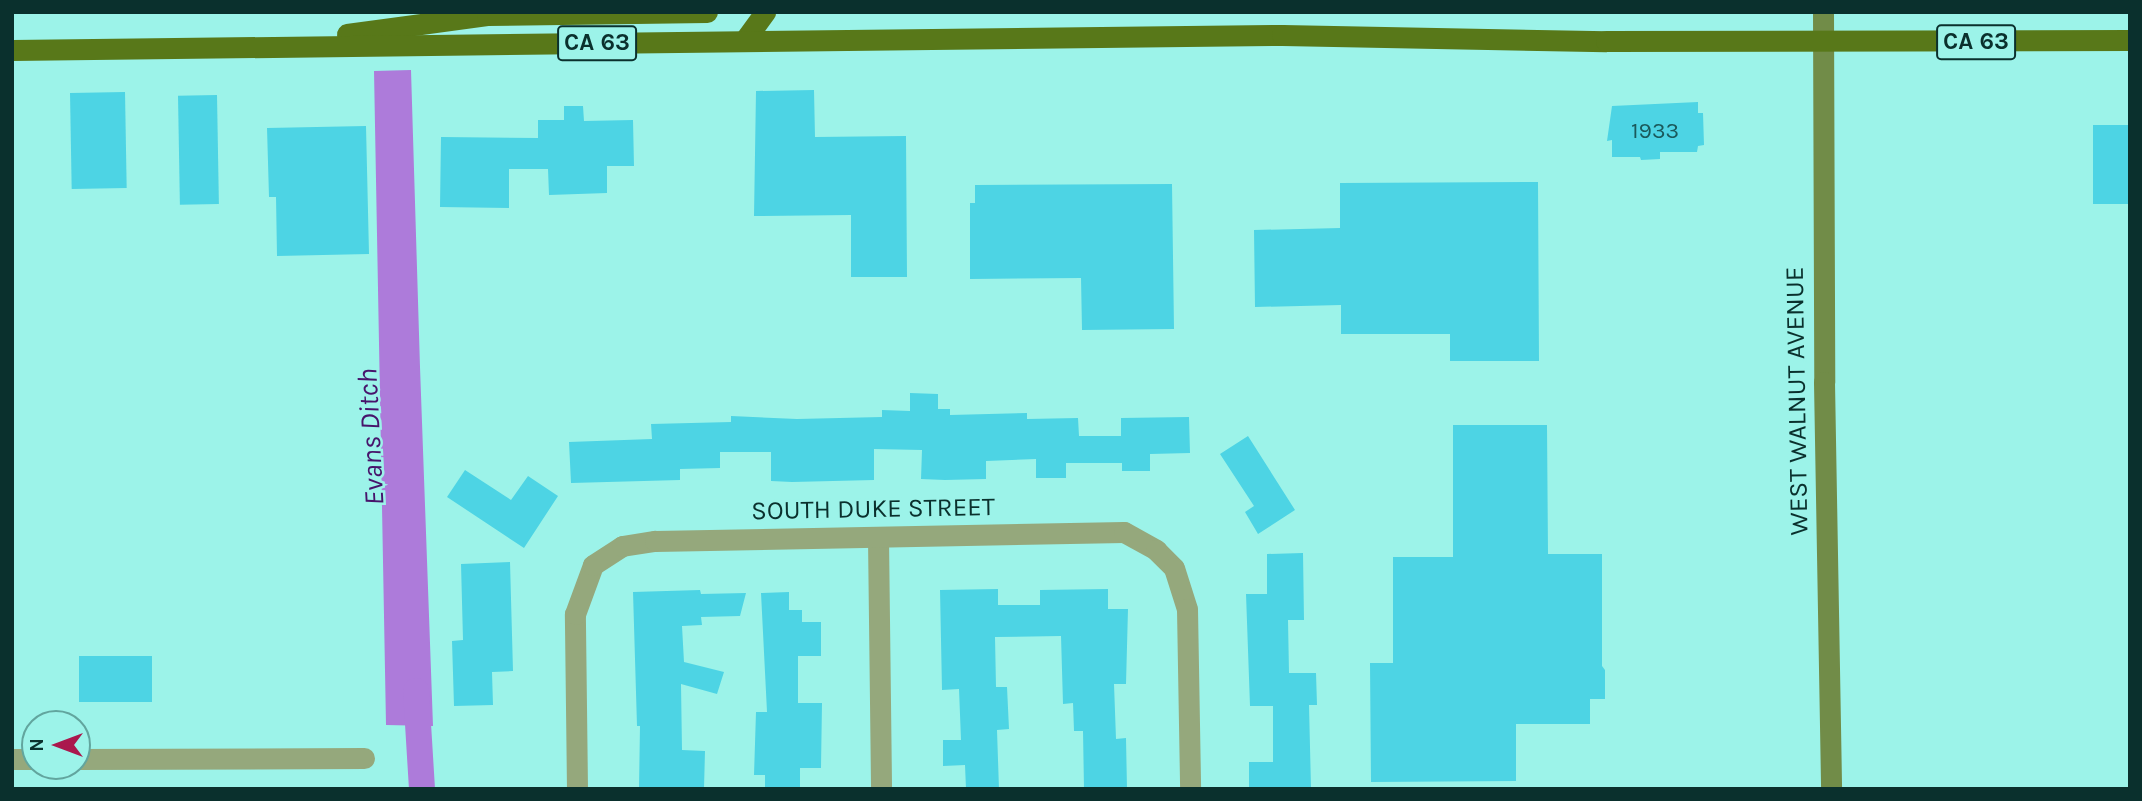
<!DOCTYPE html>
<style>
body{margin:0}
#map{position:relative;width:2142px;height:801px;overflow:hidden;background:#9cf3e9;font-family:Karla,sans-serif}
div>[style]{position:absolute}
.water>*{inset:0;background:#ad7bda}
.canal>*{height:26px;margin:-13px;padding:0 13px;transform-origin:13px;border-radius:13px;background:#ad7bda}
.building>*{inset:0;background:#4dd4e4;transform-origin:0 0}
.street>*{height:21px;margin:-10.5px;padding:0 10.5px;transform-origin:10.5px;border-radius:10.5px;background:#95a87c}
.secondary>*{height:21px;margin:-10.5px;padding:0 10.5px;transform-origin:10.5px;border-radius:10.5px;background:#718c48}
.primary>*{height:21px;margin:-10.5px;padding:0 10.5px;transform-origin:10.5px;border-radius:10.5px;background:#587819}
span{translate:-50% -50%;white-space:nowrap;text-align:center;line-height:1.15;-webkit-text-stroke:5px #9cf3e9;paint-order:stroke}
.number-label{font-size:23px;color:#1b595b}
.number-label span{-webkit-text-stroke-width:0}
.shield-label span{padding:2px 5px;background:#9cf3e9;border:2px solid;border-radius:5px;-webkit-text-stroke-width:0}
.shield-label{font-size:24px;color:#0a302d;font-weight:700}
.street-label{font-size:26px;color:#0a302d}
.water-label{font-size:28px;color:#47146b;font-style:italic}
.frame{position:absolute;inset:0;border:14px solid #0a302d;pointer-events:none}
.north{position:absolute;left:21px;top:710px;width:70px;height:70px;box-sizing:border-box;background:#9cf3e9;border:2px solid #62a59e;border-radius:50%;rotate:270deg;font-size:19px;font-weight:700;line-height:28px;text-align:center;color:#0a302d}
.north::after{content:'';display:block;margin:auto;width:24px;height:32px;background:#aa184d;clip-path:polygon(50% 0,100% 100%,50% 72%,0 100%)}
</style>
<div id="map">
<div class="water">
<i style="clip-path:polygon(411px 70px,420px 367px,433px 726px,386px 725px,374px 71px)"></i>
</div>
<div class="canal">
<i style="left:416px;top:691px;width:98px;rotate:86.5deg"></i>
</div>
<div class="building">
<i style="clip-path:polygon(814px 90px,815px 137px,906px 136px,907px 277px,851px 277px,851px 215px,754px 216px,756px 91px)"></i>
<i style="left:125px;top:92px;width:96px;height:55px;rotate:89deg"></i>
<i style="left:217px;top:95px;width:109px;height:39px;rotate:89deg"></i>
<i style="clip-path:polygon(1698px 102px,1698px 113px,1703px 113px,1704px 145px,1698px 146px,1697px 152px,1660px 152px,1660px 159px,1641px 160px,1640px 157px,1612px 157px,1612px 140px,1607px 141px,1612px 106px)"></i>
<i style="clip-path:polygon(564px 106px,583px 106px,584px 121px,633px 120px,634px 166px,607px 166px,607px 193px,549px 195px,548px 169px,509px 169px,509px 208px,440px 207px,441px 137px,538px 138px,538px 120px,564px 120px)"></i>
<i style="left:2130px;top:125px;width:79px;height:37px;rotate:90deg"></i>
<i style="clip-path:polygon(366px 126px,369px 254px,277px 256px,276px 197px,269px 197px,267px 128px)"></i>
<i style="clip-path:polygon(1538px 182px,1539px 361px,1450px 361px,1450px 334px,1341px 334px,1341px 305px,1255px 307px,1254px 230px,1340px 228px,1340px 183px)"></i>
<i style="clip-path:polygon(1172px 184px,1174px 329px,1082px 330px,1081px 278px,970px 279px,970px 203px,975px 203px,975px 185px)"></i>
<i style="clip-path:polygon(910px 393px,938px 394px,938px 409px,950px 409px,950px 415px,1027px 413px,1027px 419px,1078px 418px,1079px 436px,1121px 436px,1121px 418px,1189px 417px,1190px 453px,1150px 454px,1150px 471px,1122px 471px,1122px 463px,1066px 463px,1066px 478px,1036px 478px,1036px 459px,986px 461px,986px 479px,945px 480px,921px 479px,922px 450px,874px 449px,874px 480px,792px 482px,771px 481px,771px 452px,720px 452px,720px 468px,680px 469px,680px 480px,571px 483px,569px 442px,652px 439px,651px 424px,731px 422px,731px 416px,797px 419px,882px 417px,882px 410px,910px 411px)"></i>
<i style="clip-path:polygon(1453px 425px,1547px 425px,1548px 554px,1602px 554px,1602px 666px,1605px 670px,1605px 699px,1590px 699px,1590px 724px,1516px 724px,1516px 781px,1371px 782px,1370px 663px,1393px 663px,1393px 557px,1453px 557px)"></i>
<i style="clip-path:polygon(1248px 436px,1295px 510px,1258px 534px,1245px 512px,1254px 506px,1220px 454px)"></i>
<i style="clip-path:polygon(465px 470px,511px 500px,528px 476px,558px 496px,524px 548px,447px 497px)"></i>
<i style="clip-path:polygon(1303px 553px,1304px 620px,1288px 620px,1289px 673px,1316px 673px,1317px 705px,1309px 705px,1311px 788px,1249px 789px,1249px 762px,1273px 762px,1273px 706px,1250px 706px,1246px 594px,1267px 594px,1267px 554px)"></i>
<i style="clip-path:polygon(510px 562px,513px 671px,492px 672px,493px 705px,454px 706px,452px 641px,463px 640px,461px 564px)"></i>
<i style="clip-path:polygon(998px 589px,998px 605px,1040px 605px,1040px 590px,1108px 589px,1108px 609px,1128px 609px,1126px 684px,1114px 684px,1116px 739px,1126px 738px,1127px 789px,1084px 789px,1083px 731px,1074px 731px,1073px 703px,1063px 704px,1061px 636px,995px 637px,996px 687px,1007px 687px,1009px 729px,997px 730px,999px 789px,966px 789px,965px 765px,943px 766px,943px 740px,961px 740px,959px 689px,942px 690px,940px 590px)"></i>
<i style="clip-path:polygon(700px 590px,701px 594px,746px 593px,740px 616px,701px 617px,702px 625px,682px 626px,684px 662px,724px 672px,717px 694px,681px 684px,682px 750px,705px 751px,704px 789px,639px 789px,640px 726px,637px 726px,633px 592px)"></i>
<i style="clip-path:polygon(789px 592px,789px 610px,802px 610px,802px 622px,821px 622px,821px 656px,798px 656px,798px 703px,822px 703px,821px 768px,800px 768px,800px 789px,765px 789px,765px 775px,754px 775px,756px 712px,767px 712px,761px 593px)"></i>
<i style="left:152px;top:656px;width:46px;height:73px;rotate:90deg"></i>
</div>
<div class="street">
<i style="left:878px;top:538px;width:251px;rotate:89.3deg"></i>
<i style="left:12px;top:759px;width:23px"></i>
<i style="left:77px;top:759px;width:287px;rotate:-0.2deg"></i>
<i style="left:577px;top:789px;width:175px;rotate:-90.7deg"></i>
<i style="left:575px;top:614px;width:52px;rotate:-69.8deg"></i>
<i style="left:593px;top:565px;width:35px;rotate:-33deg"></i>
<i style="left:622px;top:546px;width:33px;rotate:-9deg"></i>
<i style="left:655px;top:541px;width:469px;rotate:-1.1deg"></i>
<i style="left:1124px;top:532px;width:37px;rotate:29deg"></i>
<i style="left:1156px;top:550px;width:25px;rotate:45deg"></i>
<i style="left:1174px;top:568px;width:43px;rotate:72.4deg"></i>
<i style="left:1187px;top:609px;width:180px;rotate:89deg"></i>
</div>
<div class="secondary">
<i style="left:1823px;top:12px;width:370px;rotate:89.8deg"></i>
<i style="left:1824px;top:382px;width:407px;rotate:89deg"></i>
</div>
<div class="primary">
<i style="left:347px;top:34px;width:141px;rotate:-7.7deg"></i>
<i style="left:487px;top:15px;width:220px;rotate:-0.8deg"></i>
<i style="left:744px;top:41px;width:36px;rotate:-54deg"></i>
<i style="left:12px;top:50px;width:1270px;rotate:-0.68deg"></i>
<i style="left:1282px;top:35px;width:324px;rotate:1.1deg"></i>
<i style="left:1606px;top:41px;width:524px;rotate:-0.11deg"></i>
</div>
<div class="number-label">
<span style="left:1655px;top:131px">1933</span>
</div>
<div class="shield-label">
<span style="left:1976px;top:42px">CA 63</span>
<span style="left:597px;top:43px">CA 63</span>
</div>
<div class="street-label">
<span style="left:1797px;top:401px;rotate:-91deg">WEST WALNUT AVENUE</span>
<span style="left:873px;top:509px;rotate:-1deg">SOUTH DUKE STREET</span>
</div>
<div class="water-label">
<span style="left:371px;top:437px;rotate:-93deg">Evans Ditch</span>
</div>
<div class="frame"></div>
<div class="north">N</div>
</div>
